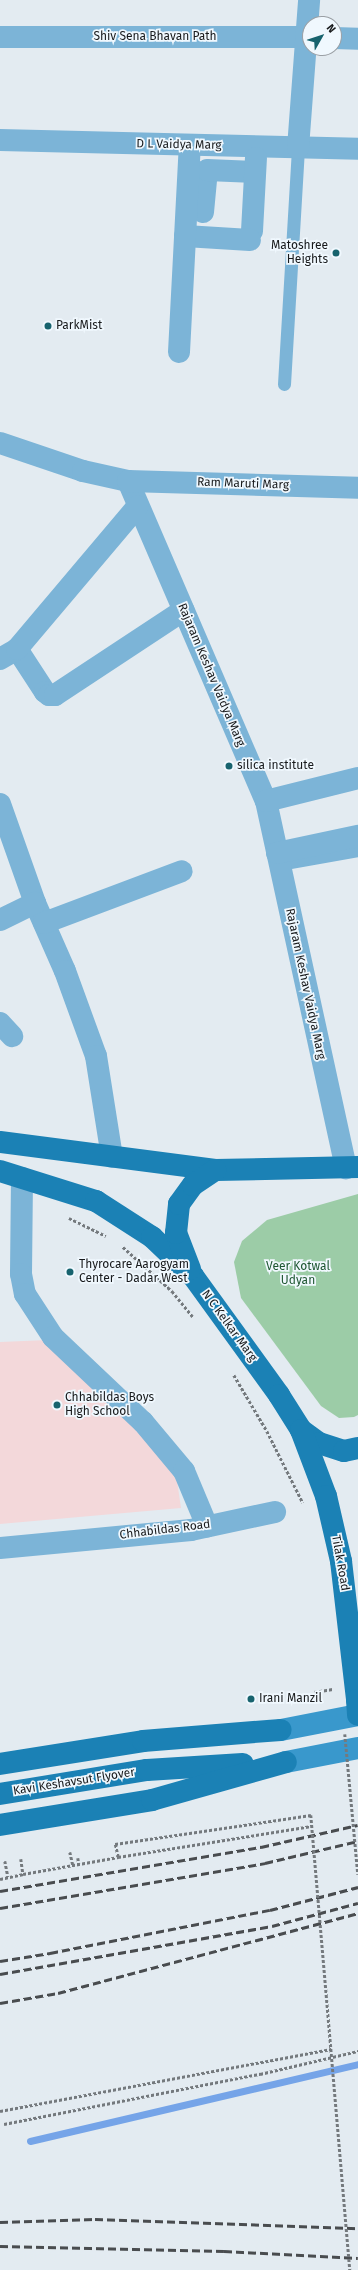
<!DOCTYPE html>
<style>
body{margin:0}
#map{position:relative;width:358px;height:2270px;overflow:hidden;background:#e3ebf1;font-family:"Fira Sans",sans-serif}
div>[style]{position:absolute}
.education>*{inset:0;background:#f3d8da}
.green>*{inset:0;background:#9ccca7}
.stream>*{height:7px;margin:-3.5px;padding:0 3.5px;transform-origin:3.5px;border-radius:3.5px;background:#75a4e8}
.path>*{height:2.5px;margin-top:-1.25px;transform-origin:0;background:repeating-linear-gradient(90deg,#74797d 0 3px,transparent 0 5px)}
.lane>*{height:13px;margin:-6.5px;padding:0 6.5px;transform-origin:6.5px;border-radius:6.5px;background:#7cb4d7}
.street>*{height:22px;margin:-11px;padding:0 11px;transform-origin:11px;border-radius:11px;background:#7cb4d7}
.secondary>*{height:22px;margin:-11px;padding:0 11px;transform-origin:11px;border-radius:11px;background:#3998cc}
.primary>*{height:22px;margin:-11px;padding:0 11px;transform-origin:11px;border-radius:11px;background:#1b81b5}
.rail>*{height:3px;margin-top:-1.5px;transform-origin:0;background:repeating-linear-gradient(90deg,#494c4f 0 8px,transparent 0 12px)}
.path-bridge>*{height:2.5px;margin-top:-1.25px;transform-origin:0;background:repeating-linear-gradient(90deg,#74797d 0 3px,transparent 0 5px)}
.primary-bridge>*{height:22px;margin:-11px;padding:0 11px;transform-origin:11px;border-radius:11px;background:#1b81b5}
.dots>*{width:11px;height:11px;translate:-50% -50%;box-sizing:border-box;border:2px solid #f0f8fe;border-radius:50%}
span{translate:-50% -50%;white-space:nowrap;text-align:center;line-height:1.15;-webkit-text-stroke:3.5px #f0f8fe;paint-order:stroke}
.street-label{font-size:12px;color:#181a1c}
.poi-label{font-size:12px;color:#181a1c}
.right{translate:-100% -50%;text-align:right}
.left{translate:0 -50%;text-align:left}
.park-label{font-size:12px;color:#1e5732}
.north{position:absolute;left:302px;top:16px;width:40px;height:40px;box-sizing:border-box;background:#f0f8fe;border:1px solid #9a9fa4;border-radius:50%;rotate:51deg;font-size:11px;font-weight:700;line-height:16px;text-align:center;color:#181a1c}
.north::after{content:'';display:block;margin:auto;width:14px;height:18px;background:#17636e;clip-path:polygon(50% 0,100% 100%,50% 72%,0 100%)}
</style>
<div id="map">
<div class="education">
<i style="clip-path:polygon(48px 1340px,175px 1467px,181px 1508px,0 1524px,0 1342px)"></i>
</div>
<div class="green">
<i style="clip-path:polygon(358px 1194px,358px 1415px,354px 1417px,339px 1418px,321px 1406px,241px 1298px,234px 1262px,242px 1241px,267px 1220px)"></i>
</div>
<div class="stream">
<i style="left:30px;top:2141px;width:337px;rotate:-13.2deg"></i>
</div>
<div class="path">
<i style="left:69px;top:1218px;width:41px;rotate:25.9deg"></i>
<i style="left:123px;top:1247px;width:66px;rotate:41.9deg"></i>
<i style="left:172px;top:1291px;width:33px;rotate:51deg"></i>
<i style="left:234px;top:1375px;width:65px;rotate:59.5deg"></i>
<i style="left:267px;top:1431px;width:80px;rotate:63.4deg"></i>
<i style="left:316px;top:1701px;width:9px;rotate:-103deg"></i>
<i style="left:314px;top:1692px;width:19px;rotate:-9deg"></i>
<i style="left:70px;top:1852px;width:13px;rotate:77deg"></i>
<i style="left:118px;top:1857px;width:196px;rotate:-9.1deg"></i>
<i style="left:78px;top:1858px;width:6px;rotate:81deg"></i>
<i style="left:21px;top:1859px;width:15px;rotate:82deg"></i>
<i style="left:23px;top:1874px;width:97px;rotate:-10.1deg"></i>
<i style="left:118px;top:1857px;width:13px;rotate:-103deg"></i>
<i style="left:115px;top:1844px;width:198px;rotate:-8.4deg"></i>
<i style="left:5px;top:1861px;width:16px;rotate:79deg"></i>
<i style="left:0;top:1879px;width:24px;rotate:-12deg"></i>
<i style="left:0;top:2111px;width:337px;rotate:-10.6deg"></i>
<i style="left:4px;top:2124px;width:261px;rotate:-11.1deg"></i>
<i style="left:260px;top:2074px;width:101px;rotate:-13.2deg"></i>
</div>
<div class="lane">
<i style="left:284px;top:384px;width:236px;rotate:-86.6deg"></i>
<i style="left:279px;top:864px;width:80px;rotate:-10deg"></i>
</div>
<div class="street">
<i style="left:0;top:37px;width:310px"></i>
<i style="left:334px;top:38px;width:24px;rotate:2deg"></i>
<i style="left:0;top:140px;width:358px;rotate:1.4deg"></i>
<i style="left:298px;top:148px;width:148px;rotate:-85.7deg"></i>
<i style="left:203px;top:212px;width:42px;rotate:-84.6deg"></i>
<i style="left:207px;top:170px;width:48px;rotate:2.4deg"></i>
<i style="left:252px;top:231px;width:73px;rotate:-86.9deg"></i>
<i style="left:185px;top:236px;width:65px;rotate:3.5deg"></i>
<i style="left:179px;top:352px;width:207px;rotate:-87deg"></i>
<i style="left:0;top:443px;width:88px;rotate:18.6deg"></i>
<i style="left:83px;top:471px;width:46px;rotate:12.5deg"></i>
<i style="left:128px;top:481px;width:348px;rotate:66.7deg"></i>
<i style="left:266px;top:801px;width:376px;rotate:77.7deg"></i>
<i style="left:128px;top:481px;width:230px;rotate:1.7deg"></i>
<i style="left:17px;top:649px;width:51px;rotate:56.9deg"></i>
<i style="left:45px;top:692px;width:5px;rotate:37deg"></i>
<i style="left:49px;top:695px;width:6px"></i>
<i style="left:55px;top:695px;width:154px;rotate:-33.4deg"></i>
<i style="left:0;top:659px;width:20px;rotate:-30deg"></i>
<i style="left:17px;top:649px;width:187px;rotate:-49.8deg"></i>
<i style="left:266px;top:801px;width:95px;rotate:-14deg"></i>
<i style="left:0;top:804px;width:105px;rotate:70.5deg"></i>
<i style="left:35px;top:903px;width:74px;rotate:66.2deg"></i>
<i style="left:65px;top:971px;width:90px;rotate:70deg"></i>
<i style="left:96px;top:1056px;width:102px;rotate:81deg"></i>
<i style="left:277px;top:853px;width:83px;rotate:-11.9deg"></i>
<i style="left:0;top:920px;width:39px;rotate:-26deg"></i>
<i style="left:44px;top:923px;width:147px;rotate:-20.6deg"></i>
<i style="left:0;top:1023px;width:18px;rotate:47deg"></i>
<i style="left:22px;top:1178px;width:96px;rotate:90.6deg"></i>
<i style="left:21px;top:1274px;width:20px;rotate:79deg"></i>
<i style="left:25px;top:1294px;width:51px;rotate:56.9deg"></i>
<i style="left:53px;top:1337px;width:124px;rotate:43.4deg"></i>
<i style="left:143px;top:1422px;width:64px;rotate:50.1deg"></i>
<i style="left:184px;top:1471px;width:60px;rotate:67.3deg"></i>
<i style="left:0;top:1548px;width:192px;rotate:-5.4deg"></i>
<i style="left:191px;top:1530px;width:86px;rotate:-12.1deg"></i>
</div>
<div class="secondary">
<i style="left:281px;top:1730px;width:78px;rotate:-11deg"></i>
<i style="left:286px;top:1762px;width:73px;rotate:-11deg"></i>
</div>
<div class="primary">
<i style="left:0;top:1142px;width:217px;rotate:7.4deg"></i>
<i style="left:215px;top:1170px;width:143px;rotate:-1.2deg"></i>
<i style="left:0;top:1171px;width:101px;rotate:17.4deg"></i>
<i style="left:96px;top:1201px;width:67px;rotate:32.7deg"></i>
<i style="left:152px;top:1237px;width:57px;rotate:43.6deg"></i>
<i style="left:193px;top:1276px;width:147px;rotate:54.1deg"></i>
<i style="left:279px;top:1395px;width:41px;rotate:57.8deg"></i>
<i style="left:301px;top:1430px;width:22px;rotate:36deg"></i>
<i style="left:319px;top:1443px;width:26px;rotate:18deg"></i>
<i style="left:344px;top:1451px;width:14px;rotate:-12deg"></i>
<i style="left:190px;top:1269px;width:39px;rotate:-111deg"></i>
<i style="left:176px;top:1233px;width:29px;rotate:-84deg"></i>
<i style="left:179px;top:1204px;width:24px;rotate:-54deg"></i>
<i style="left:193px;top:1185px;width:27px;rotate:-34deg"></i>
<i style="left:301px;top:1430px;width:71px;rotate:69.3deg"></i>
<i style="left:326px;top:1496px;width:67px;rotate:77deg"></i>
<i style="left:341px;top:1561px;width:140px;rotate:83.4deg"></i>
<i style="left:0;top:1764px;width:145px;rotate:-9.1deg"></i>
<i style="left:143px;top:1741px;width:138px;rotate:-4.6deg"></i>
<i style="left:0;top:1794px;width:149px;rotate:-9.3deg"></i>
<i style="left:147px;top:1770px;width:96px;rotate:-3.6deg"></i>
<i style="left:0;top:1825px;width:154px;rotate:-9.3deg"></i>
<i style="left:152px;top:1800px;width:139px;rotate:-15.8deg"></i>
</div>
<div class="rail">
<i style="left:0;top:1891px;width:265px;rotate:-9.6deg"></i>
<i style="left:261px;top:1847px;width:99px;rotate:-12.8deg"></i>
<i style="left:0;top:1908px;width:269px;rotate:-9.6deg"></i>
<i style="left:265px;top:1863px;width:96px;rotate:-13.3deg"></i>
<i style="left:0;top:1961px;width:51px;rotate:-9.1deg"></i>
<i style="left:50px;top:1953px;width:224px;rotate:-11.1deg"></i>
<i style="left:270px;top:1910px;width:91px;rotate:-14.6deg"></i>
<i style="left:0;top:1974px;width:276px;rotate:-10deg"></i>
<i style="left:272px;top:1926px;width:89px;rotate:-15deg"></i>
<i style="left:0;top:2003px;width:59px;rotate:-9.8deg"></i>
<i style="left:58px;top:1993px;width:310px;rotate:-14.9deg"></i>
<i style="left:0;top:2222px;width:95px;rotate:-1.8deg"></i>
<i style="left:95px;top:2219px;width:263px;rotate:2deg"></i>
<i style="left:0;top:2246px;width:224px;rotate:1.3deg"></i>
<i style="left:224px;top:2251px;width:134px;rotate:3deg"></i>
</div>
<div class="path-bridge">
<i style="left:345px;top:1734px;width:141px;rotate:84.7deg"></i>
<i style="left:311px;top:1815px;width:457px;rotate:85.1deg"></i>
</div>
<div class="primary-bridge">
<i style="left:357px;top:1700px;width:15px;rotate:86deg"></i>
</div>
<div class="dots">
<i style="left:336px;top:253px;background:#17636e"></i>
<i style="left:48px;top:326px;background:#17636e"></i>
<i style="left:229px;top:766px;background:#17636e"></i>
<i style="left:70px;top:1272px;background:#17636e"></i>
<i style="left:57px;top:1405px;background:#17636e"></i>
<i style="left:251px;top:1699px;background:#17636e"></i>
</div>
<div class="street-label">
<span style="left:155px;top:37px">Shiv Sena Bhavan Path</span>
<span style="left:179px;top:145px;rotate:1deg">D L Vaidya Marg</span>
<span style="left:243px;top:484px;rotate:2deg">Ram Maruti Marg</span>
<span style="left:211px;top:675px;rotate:67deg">Rajaram Keshav Vaidya Marg</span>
<span style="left:305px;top:984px;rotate:78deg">Rajaram Keshav Vaidya Marg</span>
<span style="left:229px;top:1326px;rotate:54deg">N C Kelkar Marg</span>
<span style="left:165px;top:1530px;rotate:-7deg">Chhabildas Road</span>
<span style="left:340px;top:1563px;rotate:80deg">Tilak Road</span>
<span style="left:74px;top:1782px;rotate:-9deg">Kavi Keshavsut Flyover</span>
</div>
<div class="poi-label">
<span class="right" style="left:328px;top:253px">Matoshree<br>Heights</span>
<span class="left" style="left:56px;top:326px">ParkMist</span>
<span class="left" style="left:237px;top:766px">silica institute</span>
<span class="left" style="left:79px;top:1272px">Thyrocare Aarogyam<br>Center - Dadar West</span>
<span class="left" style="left:65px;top:1405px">Chhabildas Boys<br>High School</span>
<span class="left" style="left:259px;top:1699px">Irani Manzil</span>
</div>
<div class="park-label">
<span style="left:298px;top:1274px">Veer Kotwal<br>Udyan</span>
</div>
<div class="north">N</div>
</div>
